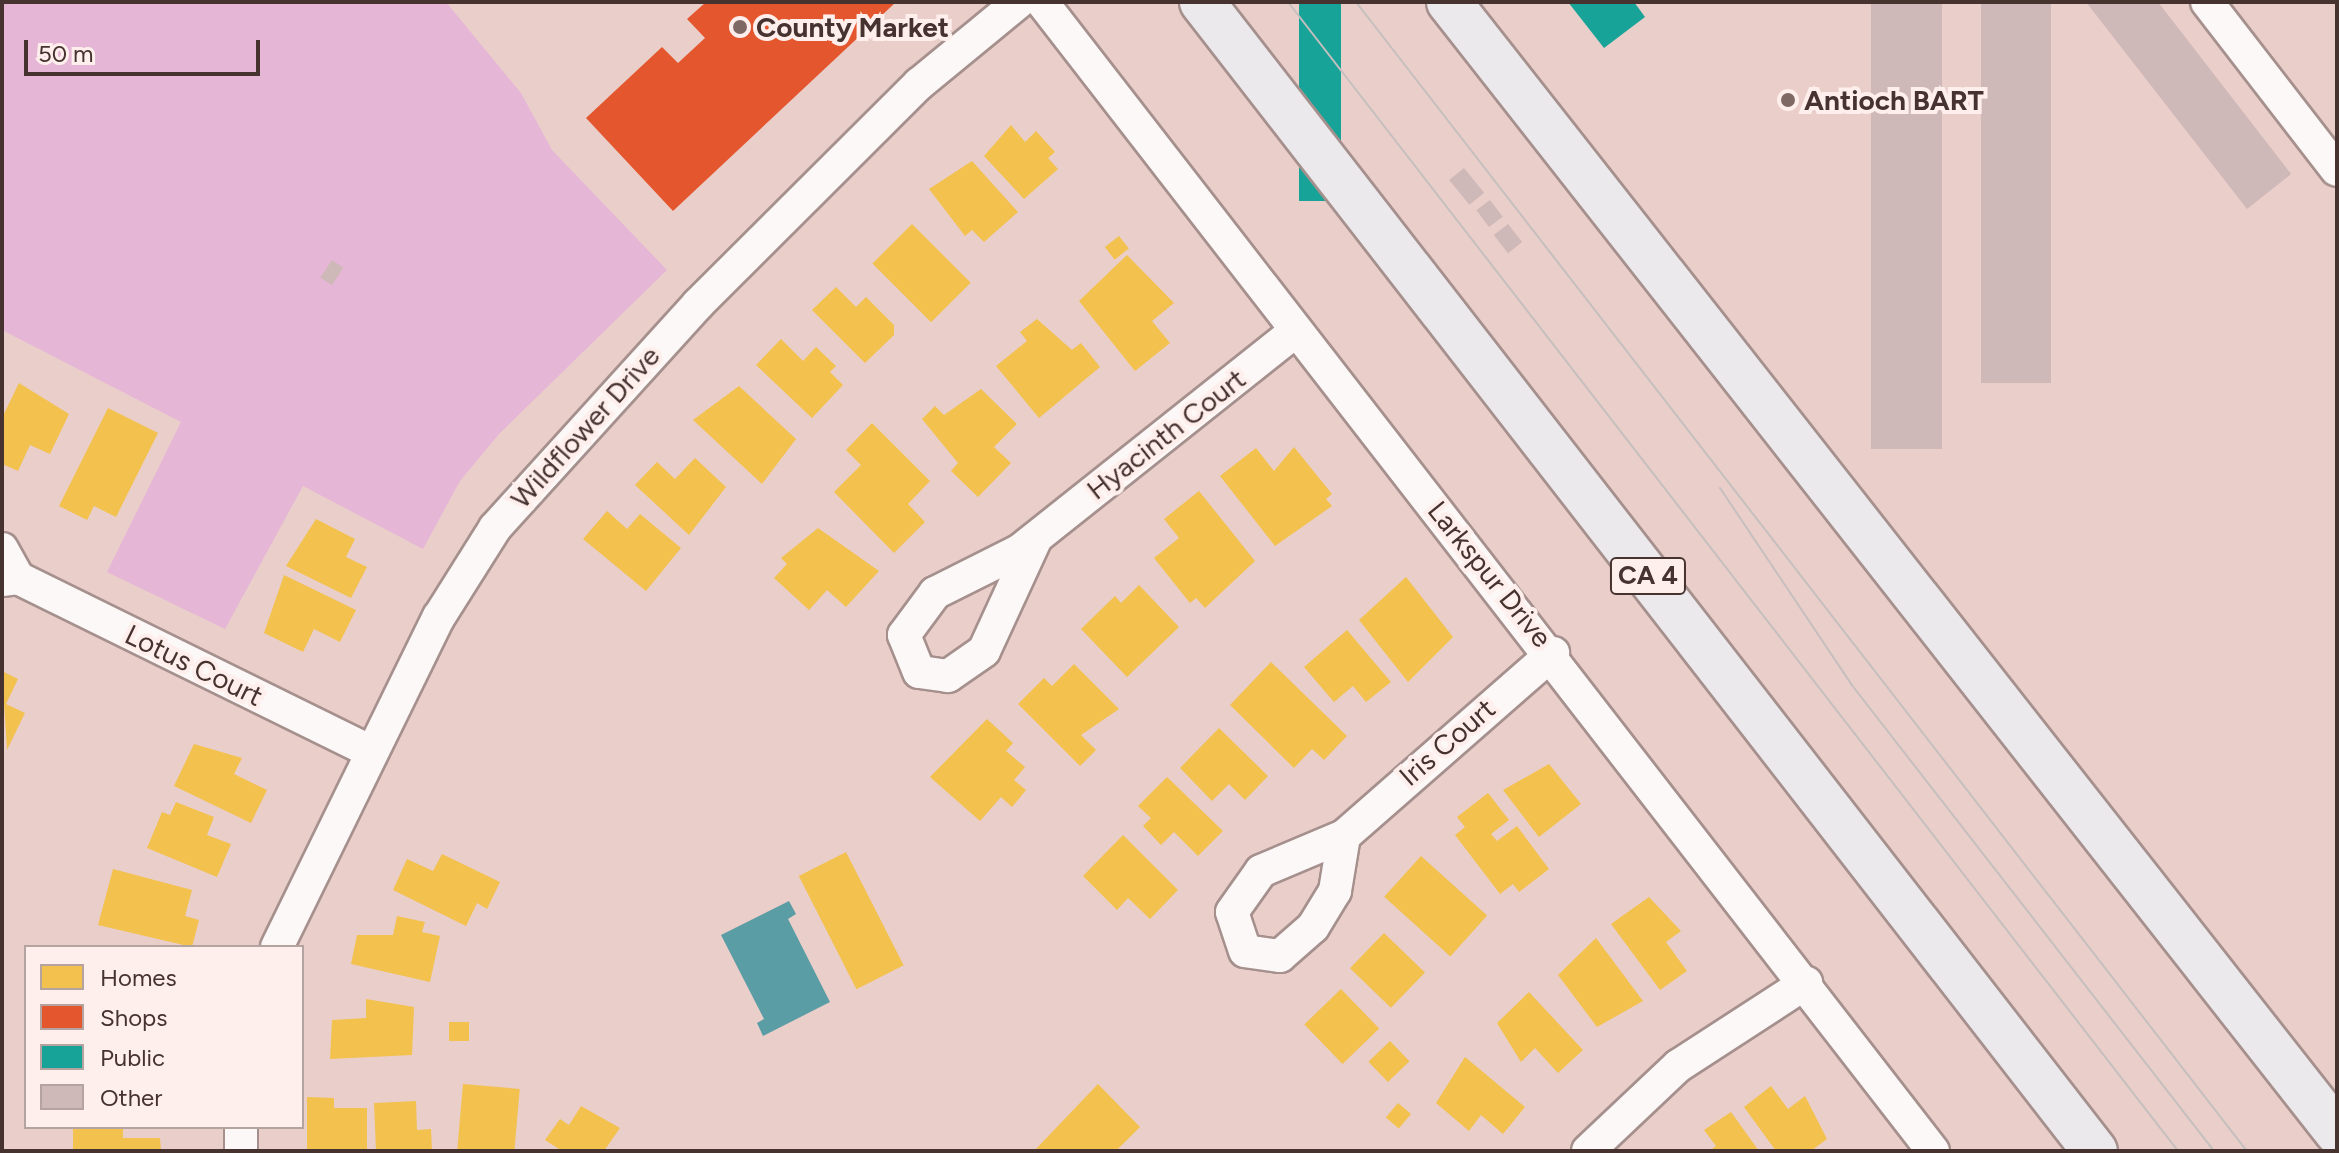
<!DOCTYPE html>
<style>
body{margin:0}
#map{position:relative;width:2339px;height:1153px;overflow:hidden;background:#eaceca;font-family:Figtree,sans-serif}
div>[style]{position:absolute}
.green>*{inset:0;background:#e6b6d7}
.water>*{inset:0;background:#5b9da4}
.homes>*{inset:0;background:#f2c14e;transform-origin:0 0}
.shops>*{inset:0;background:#e4572e}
.public>*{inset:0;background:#17a398;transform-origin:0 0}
.building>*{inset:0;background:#cfb8b8;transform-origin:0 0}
.roads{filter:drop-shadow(2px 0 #a5908d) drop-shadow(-2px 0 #a5908d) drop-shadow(0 2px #a5908d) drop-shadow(0 -2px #a5908d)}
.minor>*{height:32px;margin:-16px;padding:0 16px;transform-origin:16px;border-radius:16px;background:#fcf8f7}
.motorway>*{height:44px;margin:-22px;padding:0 22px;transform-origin:22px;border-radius:22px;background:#ece9ed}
.tram>*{height:2px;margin:-1px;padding:0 1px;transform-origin:1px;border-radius:1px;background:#c5bfbd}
.dots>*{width:22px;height:22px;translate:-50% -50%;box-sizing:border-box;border:4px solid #ffefec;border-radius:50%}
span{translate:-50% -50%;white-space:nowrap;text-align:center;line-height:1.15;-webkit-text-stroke:8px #ffefec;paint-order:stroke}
.shield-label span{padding:2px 6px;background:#ffefec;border:2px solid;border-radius:6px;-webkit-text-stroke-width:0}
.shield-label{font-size:26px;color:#46322f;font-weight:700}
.poi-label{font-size:28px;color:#46322f;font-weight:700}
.left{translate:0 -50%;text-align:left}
.street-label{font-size:28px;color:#46322f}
.frame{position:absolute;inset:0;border:4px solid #46322f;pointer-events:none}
.legend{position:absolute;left:24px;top:945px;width:280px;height:184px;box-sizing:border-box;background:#ffefec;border:2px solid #b5a3a0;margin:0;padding:10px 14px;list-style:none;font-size:24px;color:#46322f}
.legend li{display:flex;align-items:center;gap:16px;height:40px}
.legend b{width:40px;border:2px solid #b5a3a0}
.scale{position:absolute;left:24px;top:40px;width:236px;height:36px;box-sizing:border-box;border:4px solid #46322f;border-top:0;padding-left:10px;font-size:24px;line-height:28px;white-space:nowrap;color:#46322f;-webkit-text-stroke:6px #ffefec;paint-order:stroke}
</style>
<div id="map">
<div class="green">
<i style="clip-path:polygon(2px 2px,446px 2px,521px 93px,552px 150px,667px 270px,500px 433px,460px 481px,423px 549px,303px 486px,225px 629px,107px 572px,181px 422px,2px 330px)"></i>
</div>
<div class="water">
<i style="clip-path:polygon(789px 901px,796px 914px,788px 919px,830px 1002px,763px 1036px,757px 1023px,764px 1019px,721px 935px)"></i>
</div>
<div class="homes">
<i style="clip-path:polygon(1011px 125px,1025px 142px,1036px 131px,1055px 152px,1048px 158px,1058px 169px,1024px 199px,984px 156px)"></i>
<i style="clip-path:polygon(972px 161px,1018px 212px,984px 242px,972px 230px,965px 236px,929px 189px)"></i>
<i style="left:912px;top:224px;width:83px;height:56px;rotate:45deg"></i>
<i style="left:1119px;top:236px;width:16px;height:18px;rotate:52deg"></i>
<i style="clip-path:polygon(1127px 255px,1174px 303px,1152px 321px,1170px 343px,1135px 371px,1079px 301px)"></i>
<i style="clip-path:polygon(836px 287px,856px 307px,866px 297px,894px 325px,894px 335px,865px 363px,812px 310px)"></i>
<i style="clip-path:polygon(1037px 319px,1072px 350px,1081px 343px,1100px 367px,1039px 418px,996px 366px,1027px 341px,1020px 332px)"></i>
<i style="clip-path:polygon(781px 339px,803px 361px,816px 347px,836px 366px,830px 372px,843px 385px,812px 418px,756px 365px)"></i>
<i style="clip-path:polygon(19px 383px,69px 414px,50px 454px,30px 445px,18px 471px,2px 464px,2px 418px)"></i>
<i style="clip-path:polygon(739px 386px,796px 439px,762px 484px,693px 420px)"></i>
<i style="clip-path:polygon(981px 389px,1017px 424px,994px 447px,1011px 463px,978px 497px,951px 471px,958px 463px,922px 419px,935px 406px,944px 415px)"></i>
<i style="clip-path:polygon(108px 408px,158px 433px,116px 517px,94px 506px,87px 520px,59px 506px)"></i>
<i style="clip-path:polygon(872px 423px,930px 481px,908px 504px,925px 522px,894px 553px,834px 492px,861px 465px,846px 450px)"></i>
<i style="clip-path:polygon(1294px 447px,1332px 494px,1326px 499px,1332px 506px,1275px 546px,1220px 476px,1256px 448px,1274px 471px)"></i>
<i style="clip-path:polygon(695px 458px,726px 487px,689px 535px,635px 485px,657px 462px,675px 479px)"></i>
<i style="clip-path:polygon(1199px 491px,1255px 561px,1205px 608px,1196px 598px,1190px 603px,1154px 558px,1179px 538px,1164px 519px)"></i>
<i style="clip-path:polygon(607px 511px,627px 529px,640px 514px,681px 548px,646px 591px,583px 539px)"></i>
<i style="clip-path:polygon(316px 519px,355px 539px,346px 557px,367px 567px,351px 598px,286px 566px)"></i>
<i style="clip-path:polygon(818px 528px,879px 571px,846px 607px,827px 590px,809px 610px,774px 578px,787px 564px,781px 558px)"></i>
<i style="clip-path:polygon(284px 575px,356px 610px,340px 642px,314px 629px,303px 652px,264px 633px)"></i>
<i style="clip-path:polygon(1406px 577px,1453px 637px,1408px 682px,1359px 620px)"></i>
<i style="clip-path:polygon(1139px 585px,1179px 627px,1127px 677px,1081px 629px,1115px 596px,1121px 603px)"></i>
<i style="clip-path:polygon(1347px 630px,1391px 682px,1366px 702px,1353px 686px,1334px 702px,1304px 667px)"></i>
<i style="clip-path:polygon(1271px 662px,1347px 736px,1324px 760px,1312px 749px,1294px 768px,1230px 705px)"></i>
<i style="clip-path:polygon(1074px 664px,1119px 709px,1081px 735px,1096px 750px,1080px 766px,1018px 704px,1044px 678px,1052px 686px)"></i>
<i style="clip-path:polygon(2px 671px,18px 679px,6px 704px,25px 713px,7px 750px)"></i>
<i style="clip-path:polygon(987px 719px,1013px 743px,1006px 751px,1025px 767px,1014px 780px,1026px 790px,1012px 807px,1001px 797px,980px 821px,930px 777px)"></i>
<i style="clip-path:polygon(1219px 728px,1268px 776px,1245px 800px,1229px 784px,1212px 801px,1180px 768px)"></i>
<i style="clip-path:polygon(194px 744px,242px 758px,234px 774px,267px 790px,251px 823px,174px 786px)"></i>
<i style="clip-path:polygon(1549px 764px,1581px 804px,1539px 837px,1503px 790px)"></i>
<i style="clip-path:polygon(1167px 777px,1223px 831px,1198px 856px,1174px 832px,1161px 845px,1143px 826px,1151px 818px,1138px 806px)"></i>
<i style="clip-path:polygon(1488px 793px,1509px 820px,1491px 834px,1497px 841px,1517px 826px,1549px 869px,1519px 892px,1513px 884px,1500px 894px,1455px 835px,1465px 827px,1457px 817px)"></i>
<i style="clip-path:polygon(176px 802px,214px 817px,207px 835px,231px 844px,217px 877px,147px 848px,162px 812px,170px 815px)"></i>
<i style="clip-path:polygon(1123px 835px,1178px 890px,1150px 919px,1128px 898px,1117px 910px,1083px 876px)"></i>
<i style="left:846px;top:852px;width:127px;height:53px;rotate:63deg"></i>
<i style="clip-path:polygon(442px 854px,500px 882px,487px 909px,477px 903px,466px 926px,393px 890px,407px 859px,433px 871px)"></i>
<i style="left:1421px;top:856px;width:89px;height:55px;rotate:42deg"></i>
<i style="clip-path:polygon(113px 869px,192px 890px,185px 916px,199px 920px,192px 947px,98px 925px)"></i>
<i style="clip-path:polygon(1649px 897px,1681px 931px,1666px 942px,1687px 971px,1660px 990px,1611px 924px)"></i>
<i style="clip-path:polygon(397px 916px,425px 922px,422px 932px,440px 936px,430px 982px,351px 964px,357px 935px,393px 935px)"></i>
<i style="left:1384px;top:933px;width:57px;height:49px;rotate:44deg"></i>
<i style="clip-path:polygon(1596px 938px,1643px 1001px,1597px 1027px,1558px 975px)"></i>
<i style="left:1341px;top:989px;width:55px;height:51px;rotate:46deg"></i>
<i style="clip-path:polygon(1529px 992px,1583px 1050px,1558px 1073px,1535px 1048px,1521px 1062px,1497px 1023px)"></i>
<i style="clip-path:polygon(366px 999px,414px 1007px,412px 1055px,330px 1059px,332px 1020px,366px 1018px)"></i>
<i style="left:469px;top:1022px;width:19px;height:20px;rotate:90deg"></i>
<i style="left:1390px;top:1041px;width:28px;height:30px;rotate:46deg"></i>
<i style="clip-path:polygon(1465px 1057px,1525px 1107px,1503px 1134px,1481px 1115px,1469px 1131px,1436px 1103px)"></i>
<i style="left:463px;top:1084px;width:57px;height:67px;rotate:5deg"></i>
<i style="clip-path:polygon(1098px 1084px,1140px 1127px,1116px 1151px,1034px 1151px)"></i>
<i style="clip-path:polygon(1771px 1086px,1788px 1109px,1805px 1096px,1827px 1139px,1811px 1151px,1776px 1151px,1744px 1107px)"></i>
<i style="clip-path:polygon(307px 1097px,334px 1098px,334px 1108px,367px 1108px,367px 1151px,307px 1151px)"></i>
<i style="clip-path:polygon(416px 1101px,417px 1130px,431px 1129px,432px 1151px,376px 1151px,374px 1103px)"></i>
<i style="left:1398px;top:1103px;width:17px;height:19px;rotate:40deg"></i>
<i style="clip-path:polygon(581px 1106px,620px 1128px,604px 1151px,562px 1151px,545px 1140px,560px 1119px,569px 1125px)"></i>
<i style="clip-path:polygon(1731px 1112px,1759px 1151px,1709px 1151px,1716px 1146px,1704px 1130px)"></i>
<i style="clip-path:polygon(73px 1127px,123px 1127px,123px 1138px,160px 1138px,161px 1151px,73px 1151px)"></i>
</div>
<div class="shops">
<i style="clip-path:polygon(706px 2px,896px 2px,673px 211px,586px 118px,662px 47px,678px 63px,705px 38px,687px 19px)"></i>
</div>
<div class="public">
<i style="left:1299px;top:2px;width:42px;height:199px"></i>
<i style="clip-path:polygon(1568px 2px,1634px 2px,1645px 17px,1604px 48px)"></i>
</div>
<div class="building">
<i style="left:1871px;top:2px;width:71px;height:447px"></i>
<i style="left:1981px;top:2px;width:70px;height:381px"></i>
<i style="clip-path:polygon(2086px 2px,2158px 2px,2291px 174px,2247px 209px)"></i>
<i style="left:1464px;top:168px;width:32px;height:19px;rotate:51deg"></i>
<i style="left:1490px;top:200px;width:21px;height:17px;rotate:53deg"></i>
<i style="left:1508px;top:224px;width:23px;height:18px;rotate:52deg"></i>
<i style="left:332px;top:260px;width:14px;height:21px;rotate:34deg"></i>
</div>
<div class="roads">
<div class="minor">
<i style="left:1042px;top:2px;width:1454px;rotate:52.21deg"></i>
<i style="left:2207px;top:2px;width:212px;rotate:52.3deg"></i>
<i style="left:1036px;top:538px;width:124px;rotate:114.7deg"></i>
<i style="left:984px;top:651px;width:44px;rotate:145.2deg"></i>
<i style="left:948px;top:676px;width:29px;rotate:-172deg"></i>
<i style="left:919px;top:672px;width:40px;rotate:-112deg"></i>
<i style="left:904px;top:635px;width:52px;rotate:-53.6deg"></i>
<i style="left:935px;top:593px;width:94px;rotate:-26.6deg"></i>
<i style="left:1019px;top:551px;width:354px;rotate:-38.5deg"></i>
<i style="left:2px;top:549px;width:33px;rotate:61deg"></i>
<i style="left:2px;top:580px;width:16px;rotate:-7deg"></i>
<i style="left:18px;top:578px;width:394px;rotate:26.2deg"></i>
<i style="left:1344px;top:836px;width:56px;rotate:99.3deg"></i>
<i style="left:1335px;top:891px;width:42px;rotate:121.4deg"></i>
<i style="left:1313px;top:927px;width:44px;rotate:138.7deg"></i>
<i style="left:1280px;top:956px;width:35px;rotate:-172deg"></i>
<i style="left:1245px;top:951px;width:41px;rotate:-108.4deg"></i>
<i style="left:1232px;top:912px;width:50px;rotate:-54.7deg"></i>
<i style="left:1261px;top:871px;width:90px;rotate:-22.9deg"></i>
<i style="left:1344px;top:836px;width:278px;rotate:-41.2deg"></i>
<i style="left:277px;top:947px;width:368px;rotate:-63.9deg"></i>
<i style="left:439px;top:617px;width:105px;rotate:-57.8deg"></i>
<i style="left:495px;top:528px;width:302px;rotate:-47.8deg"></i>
<i style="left:698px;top:304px;width:312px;rotate:-44.9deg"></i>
<i style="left:919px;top:84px;width:129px;rotate:-39.4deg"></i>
<i style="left:241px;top:1151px;width:24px;rotate:-90deg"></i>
<i style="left:1588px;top:1151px;width:124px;rotate:-43.4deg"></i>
<i style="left:1678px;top:1066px;width:153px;rotate:-33deg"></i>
</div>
<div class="motorway">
<i style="left:1202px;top:2px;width:1455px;rotate:52.15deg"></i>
<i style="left:1449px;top:2px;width:1437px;rotate:51.84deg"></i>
</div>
</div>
<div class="tram">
<i style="left:1288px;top:2px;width:1453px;rotate:52.24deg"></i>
<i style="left:1356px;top:2px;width:1454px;rotate:52.21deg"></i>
<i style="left:1720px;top:488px;width:236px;rotate:56.2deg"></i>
<i style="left:1851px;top:684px;width:591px;rotate:52.14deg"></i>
</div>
<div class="dots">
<i style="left:740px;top:27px;background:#7f6965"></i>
<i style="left:1788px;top:100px;background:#7f6965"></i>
</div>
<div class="shield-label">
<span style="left:1648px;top:576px">CA 4</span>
</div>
<div class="poi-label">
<span class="left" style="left:756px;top:27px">County Market</span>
<span class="left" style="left:1804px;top:100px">Antioch BART</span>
</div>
<div class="street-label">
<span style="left:585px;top:427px;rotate:-48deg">Wildflower Drive</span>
<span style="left:1166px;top:434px;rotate:-38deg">Hyacinth Court</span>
<span style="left:1490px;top:574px;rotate:51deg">Larkspur Drive</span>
<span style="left:194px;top:665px;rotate:26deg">Lotus Court</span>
<span style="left:1447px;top:742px;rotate:-41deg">Iris Court</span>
</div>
<div class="frame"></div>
<ul class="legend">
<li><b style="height:22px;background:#f2c14e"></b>Homes</li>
<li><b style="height:22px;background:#e4572e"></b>Shops</li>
<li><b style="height:22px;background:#17a398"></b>Public</li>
<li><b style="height:22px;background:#cfb8b8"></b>Other</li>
</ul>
<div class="scale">50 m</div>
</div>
